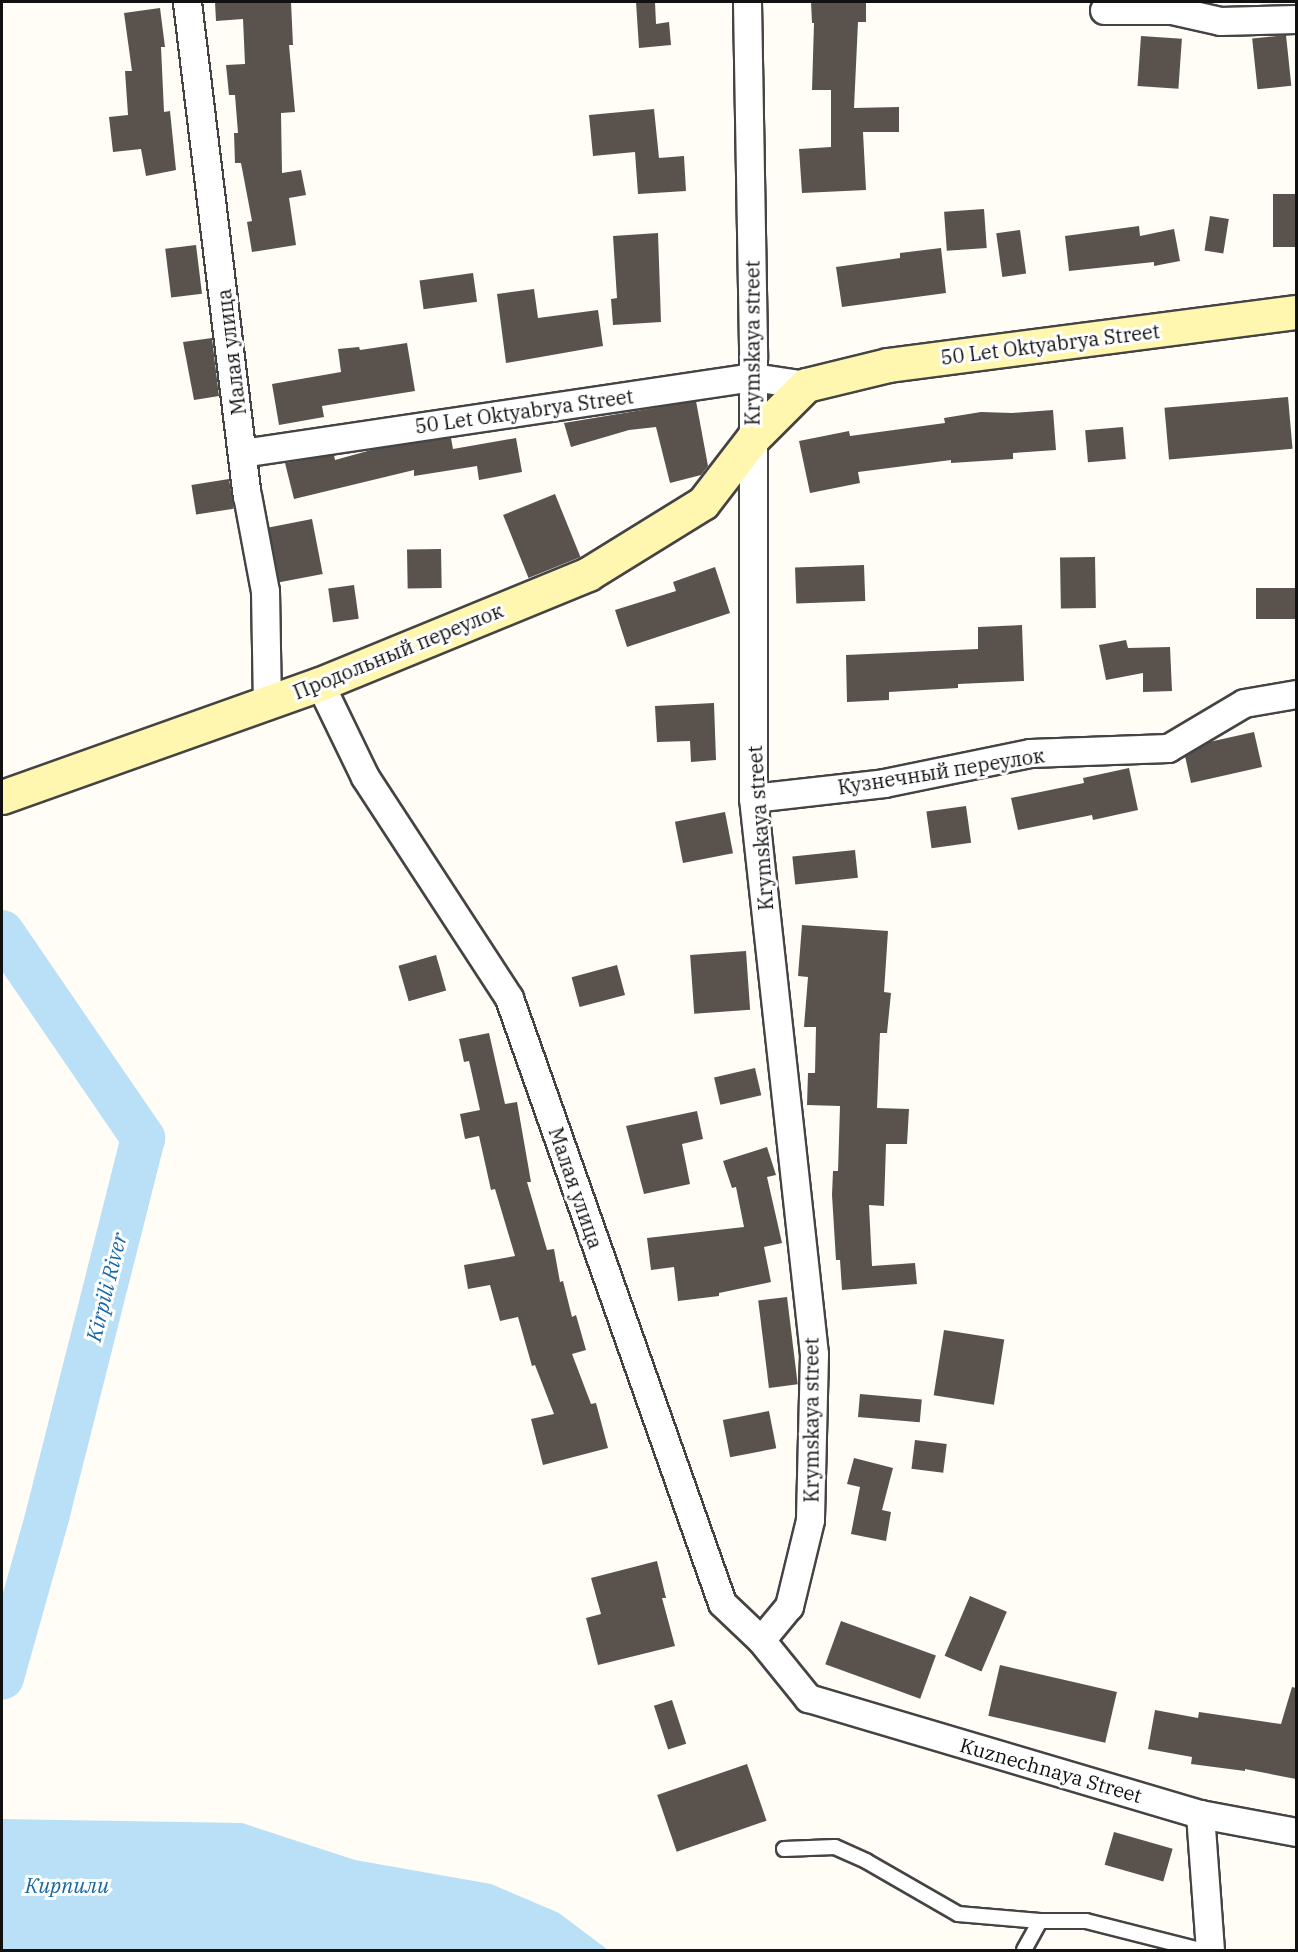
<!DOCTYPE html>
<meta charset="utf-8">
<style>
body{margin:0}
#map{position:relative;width:1298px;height:1952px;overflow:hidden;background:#fffdf5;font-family:"IBM Plex Serif",serif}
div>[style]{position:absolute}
.water>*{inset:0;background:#b9e0f7}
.river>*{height:44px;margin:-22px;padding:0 22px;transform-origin:22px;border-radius:22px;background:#b9e0f7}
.building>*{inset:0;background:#5a524d;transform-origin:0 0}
.roads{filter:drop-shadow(2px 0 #444) drop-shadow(-2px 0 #444) drop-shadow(0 2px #444) drop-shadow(0 -2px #444)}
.lane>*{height:14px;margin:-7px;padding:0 7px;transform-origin:7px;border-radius:7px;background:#fff}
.street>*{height:27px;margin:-13.5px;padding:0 13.5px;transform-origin:13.5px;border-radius:13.5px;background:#fff}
.secondary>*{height:33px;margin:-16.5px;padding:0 16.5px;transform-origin:16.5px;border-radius:16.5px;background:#fff6b0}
span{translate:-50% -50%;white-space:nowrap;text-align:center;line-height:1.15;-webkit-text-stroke:6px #fff;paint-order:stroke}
.street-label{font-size:20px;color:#111}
.water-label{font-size:21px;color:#1768a6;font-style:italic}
.frame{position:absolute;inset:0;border:3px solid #111;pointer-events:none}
</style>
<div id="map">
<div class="water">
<i style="clip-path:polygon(2px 1819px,242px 1823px,355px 1860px,491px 1884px,559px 1913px,608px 1950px,2px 1950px)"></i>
</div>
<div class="river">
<i style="left:2px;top:932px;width:250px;rotate:55.6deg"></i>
<i style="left:143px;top:1138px;width:388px;rotate:104.2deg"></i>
<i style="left:48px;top:1514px;width:170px;rotate:105.7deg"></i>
</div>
<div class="building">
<i style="clip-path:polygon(215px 2px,291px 2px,293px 45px,289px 45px,295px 112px,281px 113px,282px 173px,301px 170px,306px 195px,289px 198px,296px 245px,252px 252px,247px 222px,252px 221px,241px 163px,235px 163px,234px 133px,238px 133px,235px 95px,229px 95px,226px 65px,245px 64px,243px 19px,216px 21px)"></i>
<i style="clip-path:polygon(636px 2px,655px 2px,656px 24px,669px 22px,671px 45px,639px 48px)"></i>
<i style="clip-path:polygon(811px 2px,866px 2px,866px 22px,858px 22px,854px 108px,899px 107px,899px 132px,863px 132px,866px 190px,802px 193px,799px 149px,831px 147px,831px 90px,812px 90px,814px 23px,812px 23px)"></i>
<i style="clip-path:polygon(160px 8px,165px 47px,161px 47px,164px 112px,170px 111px,176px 170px,146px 176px,141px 149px,113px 152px,109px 117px,128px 115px,125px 71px,132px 71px,124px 13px)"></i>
<i style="left:1286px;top:35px;width:51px;height:34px;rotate:84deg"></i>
<i style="left:1141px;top:36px;width:41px;height:50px;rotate:4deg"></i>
<i style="clip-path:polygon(654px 109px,659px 158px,684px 156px,686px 191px,638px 194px,635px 152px,593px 156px,589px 115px)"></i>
<i style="left:1296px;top:194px;width:53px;height:23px;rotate:90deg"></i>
<i style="left:984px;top:209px;width:39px;height:40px;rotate:86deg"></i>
<i style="left:1210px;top:216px;width:19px;height:35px;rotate:9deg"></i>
<i style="clip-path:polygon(1139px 226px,1140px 236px,1174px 229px,1180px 261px,1154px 266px,1154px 262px,1069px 271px,1065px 236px)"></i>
<i style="left:1020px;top:230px;width:44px;height:24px;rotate:82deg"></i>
<i style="clip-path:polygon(658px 233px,661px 322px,613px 325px,611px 299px,617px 298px,613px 236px)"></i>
<i style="left:196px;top:245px;width:49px;height:31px;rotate:83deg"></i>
<i style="clip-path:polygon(941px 248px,946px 293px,842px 307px,836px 267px,900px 258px,900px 253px)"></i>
<i style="left:473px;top:273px;width:29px;height:54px;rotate:82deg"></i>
<i style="clip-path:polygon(534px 289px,538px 318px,598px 310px,603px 346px,506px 363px,497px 294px)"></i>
<i style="clip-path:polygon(212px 338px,219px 396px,194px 400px,183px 342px)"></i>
<i style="clip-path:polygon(407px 343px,415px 391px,322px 406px,324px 417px,279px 425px,272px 384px,341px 372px,338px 349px,359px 347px,360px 350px)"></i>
<i style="left:1288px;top:397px;width:52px;height:124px;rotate:85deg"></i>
<i style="clip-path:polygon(696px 401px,708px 466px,701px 475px,670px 483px,656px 427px,629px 430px,571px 447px,564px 423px)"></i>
<i style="clip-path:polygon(1053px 410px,1056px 450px,1013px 453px,1013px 459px,951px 463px,951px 460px,858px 472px,860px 483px,810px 493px,799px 441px,849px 431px,850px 436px,945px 423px,944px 418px,981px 412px,1012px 413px)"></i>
<i style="left:1123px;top:427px;width:32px;height:38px;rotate:85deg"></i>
<i style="clip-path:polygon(451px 438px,453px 449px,516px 438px,522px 472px,479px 480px,477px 466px,414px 476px,414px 470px,294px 499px,285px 463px,334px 455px,335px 460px,375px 449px)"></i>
<i style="left:229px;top:479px;width:30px;height:38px;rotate:81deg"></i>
<i style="left:555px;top:494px;width:68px;height:56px;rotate:68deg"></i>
<i style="left:312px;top:519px;width:56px;height:44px;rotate:79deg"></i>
<i style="left:441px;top:549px;width:39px;height:34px;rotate:89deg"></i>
<i style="left:1095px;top:557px;width:51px;height:35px;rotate:89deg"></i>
<i style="left:864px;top:565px;width:36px;height:69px;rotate:88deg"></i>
<i style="clip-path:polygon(715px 567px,730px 613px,627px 647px,615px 610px,676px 591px,673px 582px)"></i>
<i style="left:354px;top:585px;width:34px;height:26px;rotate:82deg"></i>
<i style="left:1256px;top:588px;width:40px;height:31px"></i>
<i style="clip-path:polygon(1022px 625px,1024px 681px,958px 684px,958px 688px,889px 692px,889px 700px,847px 702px,846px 655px,978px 649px,978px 627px)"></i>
<i style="clip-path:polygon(1126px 640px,1128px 648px,1170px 647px,1172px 691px,1143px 692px,1143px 673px,1106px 680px,1099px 645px)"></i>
<i style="clip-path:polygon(714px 703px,716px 760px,691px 762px,690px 741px,657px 742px,655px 706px)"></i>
<i style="clip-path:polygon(1254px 732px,1262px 767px,1191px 783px,1185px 756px,1209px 742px)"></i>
<i style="clip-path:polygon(1129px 768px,1138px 810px,1093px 820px,1092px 815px,1018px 830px,1011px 798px,1084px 783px,1083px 778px)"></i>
<i style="left:966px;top:806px;width:37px;height:40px;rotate:82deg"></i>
<i style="left:725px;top:812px;width:42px;height:51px;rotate:79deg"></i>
<i style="left:855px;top:850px;width:28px;height:63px;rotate:84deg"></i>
<i style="clip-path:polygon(802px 925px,888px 931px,884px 992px,891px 993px,887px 1033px,880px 1033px,877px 1108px,909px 1109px,907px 1144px,886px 1144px,884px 1206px,869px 1205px,872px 1266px,915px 1263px,917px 1284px,842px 1290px,840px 1260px,836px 1260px,832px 1195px,833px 1171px,838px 1171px,840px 1106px,807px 1105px,808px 1073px,815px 1073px,816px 1027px,804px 1027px,808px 977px,798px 976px)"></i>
<i style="left:746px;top:951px;width:59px;height:56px;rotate:86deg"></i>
<i style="left:436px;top:955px;width:37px;height:39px;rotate:74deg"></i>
<i style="left:617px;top:965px;width:31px;height:47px;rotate:75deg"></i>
<i style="clip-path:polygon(489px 1033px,505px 1104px,517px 1102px,531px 1182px,527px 1182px,547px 1250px,554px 1249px,560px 1282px,563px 1281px,572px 1317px,576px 1315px,586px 1350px,572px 1354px,591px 1404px,596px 1403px,608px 1448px,543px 1465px,531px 1419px,554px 1414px,535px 1365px,532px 1366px,518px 1317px,500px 1321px,490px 1285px,468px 1289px,464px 1265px,515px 1256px,495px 1189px,491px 1190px,479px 1136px,465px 1139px,460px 1114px,480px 1110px,469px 1061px,464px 1062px,459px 1039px)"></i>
<i style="left:755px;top:1068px;width:28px;height:42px;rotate:77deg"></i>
<i style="clip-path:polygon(697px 1111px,703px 1139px,682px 1144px,690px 1184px,644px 1194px,626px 1126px)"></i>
<i style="clip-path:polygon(767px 1147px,776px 1175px,767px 1177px,782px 1243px,764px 1247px,771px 1282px,719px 1293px,719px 1296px,678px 1301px,674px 1267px,651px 1270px,647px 1238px,744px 1227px,736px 1187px,732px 1188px,723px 1161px)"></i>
<i style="left:787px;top:1297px;width:88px;height:29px;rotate:83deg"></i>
<i style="left:944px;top:1330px;width:61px;height:66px;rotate:9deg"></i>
<i style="left:860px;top:1394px;width:62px;height:23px;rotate:5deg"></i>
<i style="left:769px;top:1411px;width:38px;height:47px;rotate:79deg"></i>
<i style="left:915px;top:1440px;width:32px;height:29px;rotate:7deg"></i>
<i style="clip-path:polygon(854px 1458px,893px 1468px,882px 1510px,891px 1512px,886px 1541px,851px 1534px,860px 1487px,847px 1484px)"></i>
<i style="clip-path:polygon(657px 1561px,666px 1598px,662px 1598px,675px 1646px,598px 1665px,586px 1618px,601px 1614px,591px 1578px)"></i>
<i style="left:970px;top:1596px;width:40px;height:65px;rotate:23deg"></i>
<i style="left:841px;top:1621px;width:101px;height:46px;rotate:20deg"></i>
<i style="left:1000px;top:1665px;width:120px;height:52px;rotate:13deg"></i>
<i style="clip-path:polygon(1292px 1687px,1296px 1688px,1296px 1779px,1245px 1769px,1245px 1771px,1191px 1764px,1192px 1757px,1148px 1749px,1155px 1710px,1198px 1718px,1199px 1712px,1281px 1724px)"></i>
<i style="left:672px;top:1700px;width:46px;height:19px;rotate:72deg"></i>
<i style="left:747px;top:1764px;width:60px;height:95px;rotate:71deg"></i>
<i style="left:1114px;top:1832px;width:61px;height:34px;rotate:16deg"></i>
</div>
<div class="roads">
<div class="lane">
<i style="left:784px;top:1849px;width:51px;rotate:-2.2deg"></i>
<i style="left:835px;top:1847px;width:34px;rotate:24deg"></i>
<i style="left:866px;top:1861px;width:106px;rotate:29.9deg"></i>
<i style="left:958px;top:1914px;width:82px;rotate:4.9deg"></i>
<i style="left:1024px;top:1950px;width:33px;rotate:-61deg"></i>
<i style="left:1040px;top:1921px;width:46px"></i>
<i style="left:1086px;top:1921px;width:119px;rotate:14.2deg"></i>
</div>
<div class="street">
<i style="left:187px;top:2px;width:497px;rotate:83.1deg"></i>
<i style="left:247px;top:495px;width:98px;rotate:79.4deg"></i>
<i style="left:265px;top:591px;width:112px;rotate:89deg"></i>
<i style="left:747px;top:2px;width:356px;rotate:89deg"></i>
<i style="left:753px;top:358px;width:440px;rotate:90deg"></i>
<i style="left:753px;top:798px;width:559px;rotate:83.74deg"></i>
<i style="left:814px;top:1354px;width:166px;rotate:91.4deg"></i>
<i style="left:810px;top:1520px;width:89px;rotate:103.7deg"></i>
<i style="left:789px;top:1606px;width:44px;rotate:129.5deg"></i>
<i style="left:1104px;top:10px;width:68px"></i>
<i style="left:1172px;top:10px;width:49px;rotate:12.9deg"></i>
<i style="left:1220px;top:21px;width:76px;rotate:-1.5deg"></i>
<i style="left:242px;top:453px;width:517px;rotate:-8.46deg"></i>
<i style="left:753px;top:377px;width:54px;rotate:8.6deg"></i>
<i style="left:320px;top:684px;width:103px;rotate:64.2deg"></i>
<i style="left:365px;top:777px;width:264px;rotate:56.9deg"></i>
<i style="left:509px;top:998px;width:641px;rotate:70.6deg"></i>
<i style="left:722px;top:1603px;width:54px;rotate:43.5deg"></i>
<i style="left:761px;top:1640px;width:75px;rotate:51deg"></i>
<i style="left:808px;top:1698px;width:409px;rotate:16.5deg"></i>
<i style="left:1200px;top:1814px;width:98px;rotate:10.6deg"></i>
<i style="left:753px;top:798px;width:132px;rotate:-6.5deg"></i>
<i style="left:884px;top:783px;width:149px;rotate:-11.6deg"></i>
<i style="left:1030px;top:753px;width:138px;rotate:-2.1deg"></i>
<i style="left:1168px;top:748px;width:88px;rotate:-30.6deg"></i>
<i style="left:1244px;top:703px;width:53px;rotate:-9.8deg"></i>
<i style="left:1200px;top:1814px;width:136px;rotate:85.8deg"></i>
</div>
<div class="secondary">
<i style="left:2px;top:797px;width:337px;rotate:-19.6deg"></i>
<i style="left:320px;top:684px;width:290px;rotate:-22.3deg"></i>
<i style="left:588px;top:574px;width:135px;rotate:-31.7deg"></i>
<i style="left:703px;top:503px;width:82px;rotate:-52.4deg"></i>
<i style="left:753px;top:438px;width:75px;rotate:-45deg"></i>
<i style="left:806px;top:385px;width:84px;rotate:-13.7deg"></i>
<i style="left:888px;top:365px;width:411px;rotate:-7.4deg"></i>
</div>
</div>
<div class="street-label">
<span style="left:752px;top:343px;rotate:-90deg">Krymskaya street</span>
<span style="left:1050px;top:344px;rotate:-7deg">50 Let Oktyabrya Street</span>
<span style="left:231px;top:352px;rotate:-97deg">Малая улица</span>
<span style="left:524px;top:411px;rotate:-8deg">50 Let Oktyabrya Street</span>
<span style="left:398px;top:651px;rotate:-22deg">Продольный переулок</span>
<span style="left:941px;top:771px;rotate:-9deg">Кузнечный переулок</span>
<span style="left:760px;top:828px;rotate:-94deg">Krymskaya street</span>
<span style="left:576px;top:1188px;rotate:71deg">Малая улица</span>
<span style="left:811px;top:1420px;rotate:-90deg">Krymskaya street</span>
<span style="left:1051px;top:1770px;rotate:16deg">Kuznechnaya Street</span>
</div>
<div class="water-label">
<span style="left:106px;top:1287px;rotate:-76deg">Kirpili River</span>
<span style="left:67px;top:1885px">Кирпили</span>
</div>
<div class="frame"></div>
</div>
